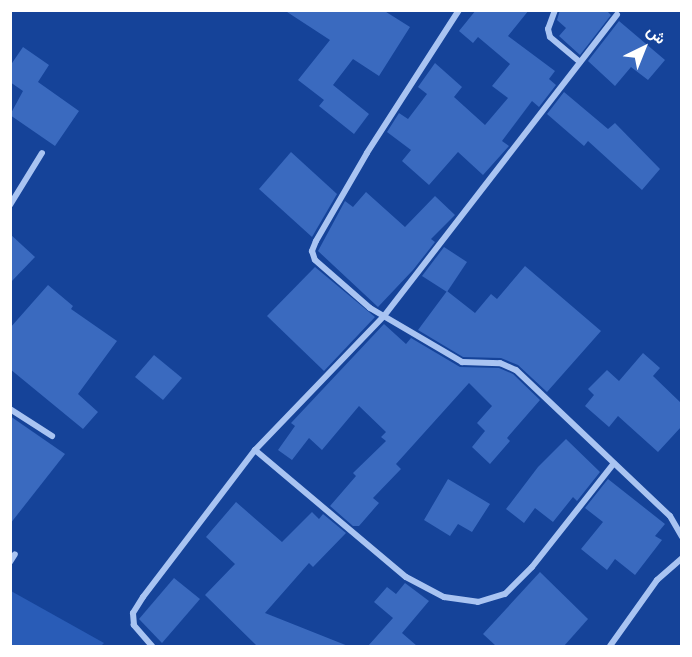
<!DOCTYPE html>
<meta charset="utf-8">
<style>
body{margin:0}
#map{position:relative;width:692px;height:657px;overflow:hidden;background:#154399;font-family:Poppins,Vazirmatn,sans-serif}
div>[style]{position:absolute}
.green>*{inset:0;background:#295cb7}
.building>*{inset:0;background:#3a6abf}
.minor>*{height:6px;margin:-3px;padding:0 3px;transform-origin:3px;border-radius:3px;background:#a9c4f2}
span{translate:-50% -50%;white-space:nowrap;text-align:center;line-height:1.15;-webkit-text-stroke:4.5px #154399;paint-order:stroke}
.frame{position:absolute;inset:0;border:12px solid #fff;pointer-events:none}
.north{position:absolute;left:614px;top:18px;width:60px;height:60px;-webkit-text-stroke:4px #154399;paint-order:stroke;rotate:43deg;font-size:16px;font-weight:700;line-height:24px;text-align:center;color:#fff}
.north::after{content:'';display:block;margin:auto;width:21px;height:27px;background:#fff;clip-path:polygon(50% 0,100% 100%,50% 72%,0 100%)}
</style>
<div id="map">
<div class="green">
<i style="clip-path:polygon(11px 591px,104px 643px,101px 646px,11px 646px)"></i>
</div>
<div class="building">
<i style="clip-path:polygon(284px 10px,383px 10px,410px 27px,379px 76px,353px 59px,333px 85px,369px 114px,354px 134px,319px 106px,324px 100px,298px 80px,330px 40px)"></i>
<i style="clip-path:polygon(476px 10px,529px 10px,508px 36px,555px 71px,549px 79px,556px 85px,539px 107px,532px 101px,502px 141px,509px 146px,483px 175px,458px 152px,429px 185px,402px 161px,411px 150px,387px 132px,399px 113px,408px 119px,427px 94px,418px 87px,435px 63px,462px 87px,454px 97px,485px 125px,508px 98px,492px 86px,510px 64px,478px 37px,473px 43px,459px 31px)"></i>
<i style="clip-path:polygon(560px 10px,606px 10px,611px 15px,580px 55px,559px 36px,566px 28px,557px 20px)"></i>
<i style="clip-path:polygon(619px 21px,665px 60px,648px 80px,631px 67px,615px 86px,588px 61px)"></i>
<i style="clip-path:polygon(23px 47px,49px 65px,38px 82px,79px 111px,55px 146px,10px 115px,23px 91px,10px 82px,10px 66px)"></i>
<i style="clip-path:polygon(564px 92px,608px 129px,615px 123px,660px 169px,642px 190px,588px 141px,584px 146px,547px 114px)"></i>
<i style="clip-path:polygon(291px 152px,337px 194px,312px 237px,259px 189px)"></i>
<i style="clip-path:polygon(366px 192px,405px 227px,435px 196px,455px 215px,431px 239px,435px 242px,413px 270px,378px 307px,318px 251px,345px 201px,353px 207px)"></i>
<i style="clip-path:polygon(10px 234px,35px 257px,10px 283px)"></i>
<i style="clip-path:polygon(444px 247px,467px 262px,447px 292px,422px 276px)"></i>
<i style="clip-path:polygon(525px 266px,601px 331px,547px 392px,518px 365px,501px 358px,463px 357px,418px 330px,447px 291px,475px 313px,491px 294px,497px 299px)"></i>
<i style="clip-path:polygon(315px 267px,375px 317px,324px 371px,267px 316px)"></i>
<i style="clip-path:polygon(48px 285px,73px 306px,71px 309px,117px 341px,78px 394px,98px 412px,83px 429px,10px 369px,10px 328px)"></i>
<i style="clip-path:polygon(384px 324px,406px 344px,411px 338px,460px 367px,499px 368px,513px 374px,540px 400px,507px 438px,510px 441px,490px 464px,472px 447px,485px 431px,477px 423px,492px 406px,469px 383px,396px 464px,401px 469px,373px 498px,379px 503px,359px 526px,353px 526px,330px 506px,356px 476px,353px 473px,386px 441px,381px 437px,386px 432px,359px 406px,322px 450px,309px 438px,292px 460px,278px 450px,295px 426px,291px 423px)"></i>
<i style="clip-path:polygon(643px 353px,660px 368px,653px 376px,681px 403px,681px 427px,658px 452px,618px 416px,609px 427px,585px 406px,594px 395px,588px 389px,607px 370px,619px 381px)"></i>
<i style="clip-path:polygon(154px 355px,182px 378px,163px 400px,135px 377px)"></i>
<i style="clip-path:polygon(10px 416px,65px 454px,10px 524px)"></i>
<i style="clip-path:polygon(566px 439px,600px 472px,577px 501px,573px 497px,553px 522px,535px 508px,524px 523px,506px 509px,538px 467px)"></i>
<i style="clip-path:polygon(448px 479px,490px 504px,472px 532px,458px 524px,450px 536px,424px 520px)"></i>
<i style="clip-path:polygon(608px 479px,665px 524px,655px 536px,662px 540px,635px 575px,615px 559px,607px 570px,581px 549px,603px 522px,585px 508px)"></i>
<i style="clip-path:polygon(236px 502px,282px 542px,312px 512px,319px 519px,323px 514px,346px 533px,313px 567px,309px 563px,265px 613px,348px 646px,257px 646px,205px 595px,235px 564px,206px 537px)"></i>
<i style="clip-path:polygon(540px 572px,588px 619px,564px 646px,496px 646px,483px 634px)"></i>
<i style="clip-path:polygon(174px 578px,200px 599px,162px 643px,139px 619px)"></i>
<i style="clip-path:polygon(405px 583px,429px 601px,402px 633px,417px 646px,368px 646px,393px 618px,374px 602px,387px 587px,396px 594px)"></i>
</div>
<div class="minor">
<i style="left:459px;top:10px;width:170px;rotate:122.8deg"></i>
<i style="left:367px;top:153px;width:102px;rotate:120.1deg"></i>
<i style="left:316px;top:241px;width:11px;rotate:112deg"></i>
<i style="left:312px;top:251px;width:9px;rotate:72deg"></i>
<i style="left:315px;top:260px;width:73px;rotate:41.1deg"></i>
<i style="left:370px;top:308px;width:107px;rotate:30.4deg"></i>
<i style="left:462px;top:362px;width:38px;rotate:2deg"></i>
<i style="left:500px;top:363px;width:17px;rotate:24deg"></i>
<i style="left:516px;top:370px;width:212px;rotate:43.5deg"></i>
<i style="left:670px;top:516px;width:24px;rotate:60deg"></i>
<i style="left:555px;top:10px;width:20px;rotate:110deg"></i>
<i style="left:548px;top:29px;width:8px;rotate:76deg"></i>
<i style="left:550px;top:37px;width:39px;rotate:40deg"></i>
<i style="left:10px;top:205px;width:61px;rotate:-58.4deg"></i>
<i style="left:10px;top:409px;width:50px;rotate:32.7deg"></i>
<i style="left:255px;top:450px;width:197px;rotate:40.1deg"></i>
<i style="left:406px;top:577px;width:43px;rotate:27.8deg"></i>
<i style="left:444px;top:597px;width:34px;rotate:8deg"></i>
<i style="left:478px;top:602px;width:28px;rotate:-17deg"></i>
<i style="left:505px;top:594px;width:38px;rotate:-45deg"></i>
<i style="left:532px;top:567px;width:132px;rotate:-51.7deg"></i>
<i style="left:10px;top:562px;width:9px;rotate:-58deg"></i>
<i style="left:152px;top:646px;width:28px;rotate:-131deg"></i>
<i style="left:134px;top:625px;width:12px;rotate:-95deg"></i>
<i style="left:133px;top:613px;width:19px;rotate:-58deg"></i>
<i style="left:143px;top:597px;width:185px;rotate:-52.7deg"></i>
<i style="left:255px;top:450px;width:186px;rotate:-46.1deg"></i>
<i style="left:384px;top:316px;width:381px;rotate:-52.3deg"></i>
<i style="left:610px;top:646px;width:81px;rotate:-54.5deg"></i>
<i style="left:657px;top:580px;width:33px;rotate:-41deg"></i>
</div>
<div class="frame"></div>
<div class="north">ش</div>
</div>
